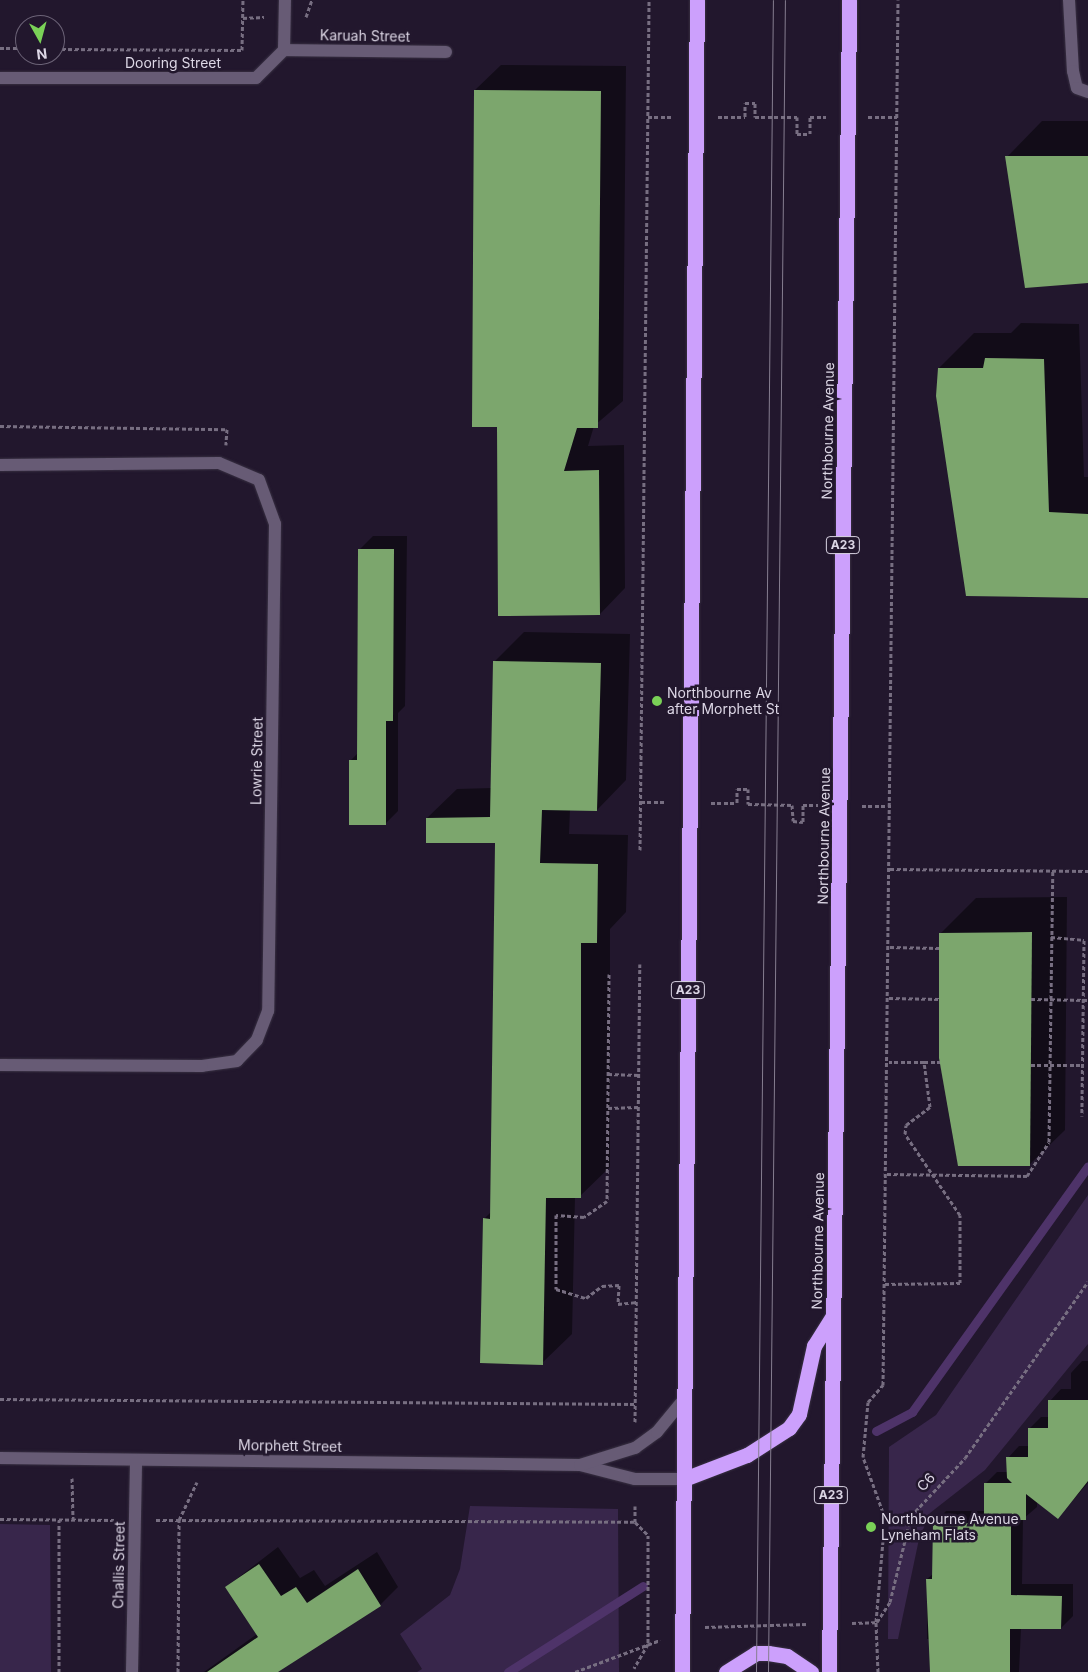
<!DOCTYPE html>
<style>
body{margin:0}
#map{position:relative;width:1088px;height:1672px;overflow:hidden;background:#22172d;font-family:Inter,sans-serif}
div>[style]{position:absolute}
.green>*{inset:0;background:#38264b}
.shadow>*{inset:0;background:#0007}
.stream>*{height:9px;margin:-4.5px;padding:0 4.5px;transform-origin:4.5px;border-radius:4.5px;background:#4e3369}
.building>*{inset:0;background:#7ca66d}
.path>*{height:3px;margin-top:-1.5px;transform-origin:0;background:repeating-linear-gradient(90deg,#776e81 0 4px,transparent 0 6.5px)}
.roads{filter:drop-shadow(0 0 1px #393143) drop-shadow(0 0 1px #393143)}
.street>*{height:12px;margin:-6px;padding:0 6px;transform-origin:6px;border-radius:6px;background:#675b75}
.highway>*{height:15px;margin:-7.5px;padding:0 7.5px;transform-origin:7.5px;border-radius:7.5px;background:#cca0fc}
.tram>*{height:1px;margin:-0.5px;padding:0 0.5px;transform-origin:0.5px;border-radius:0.5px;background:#867e90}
.dots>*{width:14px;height:14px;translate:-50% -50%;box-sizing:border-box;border:2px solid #22172d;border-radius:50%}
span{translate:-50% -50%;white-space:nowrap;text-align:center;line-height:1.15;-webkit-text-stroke:5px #22172d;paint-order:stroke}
.shield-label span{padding:1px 4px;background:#22172d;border:1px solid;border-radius:4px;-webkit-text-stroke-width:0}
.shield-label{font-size:12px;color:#dcd6e5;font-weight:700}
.street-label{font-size:14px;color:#dcd6e5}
.poi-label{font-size:14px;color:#dcd6e5}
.left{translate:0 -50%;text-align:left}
.north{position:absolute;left:15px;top:15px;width:50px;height:50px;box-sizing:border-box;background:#22172d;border:1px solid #6c6377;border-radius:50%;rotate:173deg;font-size:14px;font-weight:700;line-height:20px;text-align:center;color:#dcd6e5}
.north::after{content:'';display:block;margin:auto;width:18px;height:22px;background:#7ad157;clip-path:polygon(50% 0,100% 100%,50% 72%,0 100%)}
</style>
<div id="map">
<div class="green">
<i style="clip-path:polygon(1088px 1195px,1088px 1344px,985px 1470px,930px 1513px,919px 1539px,898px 1639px,888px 1639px,889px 1447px,936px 1415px)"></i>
<i style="clip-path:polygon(470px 1506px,618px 1509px,619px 1672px,417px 1672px,422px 1669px,400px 1634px,450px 1595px,460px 1569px)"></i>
<i style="clip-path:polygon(0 1524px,50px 1525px,51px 1672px,0 1672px)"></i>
</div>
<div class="shadow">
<i style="clip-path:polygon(501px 65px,626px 66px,623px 401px,594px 426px,588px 446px,624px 445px,625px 588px,600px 614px,498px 426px,475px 90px)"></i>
<i style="clip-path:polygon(1042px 121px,1088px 121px,1088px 282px,1007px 157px)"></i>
<i style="clip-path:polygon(1021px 323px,1079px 324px,1084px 477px,1088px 477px,1088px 597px,939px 368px,974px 333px,1011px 333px)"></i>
<i style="clip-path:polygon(373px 536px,407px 536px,405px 706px,398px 713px,398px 811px,385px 824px,350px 761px,358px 753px,360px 549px)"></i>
<i style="clip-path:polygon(524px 632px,630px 634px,626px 780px,597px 810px,570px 809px,569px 834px,628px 835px,626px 912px,610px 929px,610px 1167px,580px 1196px,575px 1196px,572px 1334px,542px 1363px,484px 1219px,492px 1211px,496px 842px,427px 818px,457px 789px,492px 788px,495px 661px)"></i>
<i style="clip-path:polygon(1067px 897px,1065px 1130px,1029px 1165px,941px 933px,976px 898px)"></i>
<i style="clip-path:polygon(1082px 1361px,1088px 1361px,1088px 1483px,1058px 1517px,1037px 1501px,1037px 1507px,1023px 1519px,1022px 1584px,1073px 1584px,1073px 1616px,1061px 1628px,1021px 1628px,1019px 1672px,933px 1672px,932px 1639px,927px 1639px,927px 1579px,934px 1573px,935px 1523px,946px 1511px,985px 1511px,985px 1484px,997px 1472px,1008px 1472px,1008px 1458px,1019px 1446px,1029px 1446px,1029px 1429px,1041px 1417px,1050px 1417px,1050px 1401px,1061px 1389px,1071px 1389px,1071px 1373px)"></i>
<i style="clip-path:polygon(278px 1547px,300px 1578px,314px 1570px,325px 1586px,377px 1552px,398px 1587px,380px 1605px,276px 1672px,204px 1672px,257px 1634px,226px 1587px)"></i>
</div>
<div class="stream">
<i style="left:876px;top:1431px;width:41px;rotate:-27.8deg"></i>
<i style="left:912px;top:1412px;width:302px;rotate:-54.4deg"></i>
<i style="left:508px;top:1672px;width:160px;rotate:-32.5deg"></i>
</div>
<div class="building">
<i style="clip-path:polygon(474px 90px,601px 91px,598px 428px,577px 428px,564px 471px,599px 470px,600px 615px,498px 616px,497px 427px,472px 427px)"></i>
<i style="clip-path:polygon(1005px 156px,1088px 156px,1088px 283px,1025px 288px)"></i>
<i style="clip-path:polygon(985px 358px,1044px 359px,1049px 512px,1088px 514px,1088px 598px,966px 596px,936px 396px,938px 368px,983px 368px)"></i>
<i style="clip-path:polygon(358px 549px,394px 549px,393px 721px,386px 721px,386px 825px,349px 825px,349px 760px,357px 760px)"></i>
<i style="clip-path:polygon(493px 661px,601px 663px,597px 811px,542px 810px,540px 863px,598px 864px,597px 943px,581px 943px,581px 1198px,546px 1198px,543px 1365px,480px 1363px,483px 1218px,490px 1219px,495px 843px,426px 843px,426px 818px,490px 817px)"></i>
<i style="clip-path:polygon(1032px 932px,1030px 1166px,958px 1166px,939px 1058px,939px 933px)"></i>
<i style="clip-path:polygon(1048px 1400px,1088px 1400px,1088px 1481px,1058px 1519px,1026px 1494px,1026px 1520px,1011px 1520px,1011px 1595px,1062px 1596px,1061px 1629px,1010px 1629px,1010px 1672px,930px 1672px,926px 1579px,932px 1579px,933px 1523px,984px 1523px,984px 1483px,1012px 1483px,1007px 1478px,1006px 1457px,1028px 1457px,1028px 1428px,1048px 1428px)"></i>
<i style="clip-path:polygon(259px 1564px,281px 1596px,296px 1587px,307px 1603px,358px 1569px,381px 1606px,278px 1672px,207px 1672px,258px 1637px,225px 1587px)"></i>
</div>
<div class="path">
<i style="left:306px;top:17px;width:18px;rotate:-71deg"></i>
<i style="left:243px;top:18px;width:21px;rotate:-3deg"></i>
<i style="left:0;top:48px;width:25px"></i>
<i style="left:55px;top:49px;width:187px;rotate:0.3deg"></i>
<i style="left:242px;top:50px;width:50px;rotate:-88.9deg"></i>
<i style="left:648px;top:117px;width:26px"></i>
<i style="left:718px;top:117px;width:27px"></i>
<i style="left:745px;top:117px;width:14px;rotate:-90deg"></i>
<i style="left:745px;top:103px;width:10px"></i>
<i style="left:755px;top:103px;width:14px;rotate:90deg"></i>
<i style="left:755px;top:117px;width:42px"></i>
<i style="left:797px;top:117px;width:17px;rotate:90deg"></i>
<i style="left:797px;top:134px;width:13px"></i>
<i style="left:810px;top:134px;width:17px;rotate:-90deg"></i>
<i style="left:810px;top:117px;width:16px"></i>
<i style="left:868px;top:117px;width:29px"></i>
<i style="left:0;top:426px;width:227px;rotate:0.8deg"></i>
<i style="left:227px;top:429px;width:16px;rotate:94deg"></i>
<i style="left:641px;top:802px;width:26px"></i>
<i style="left:711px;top:803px;width:26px"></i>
<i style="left:737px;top:803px;width:14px;rotate:-90deg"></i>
<i style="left:737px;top:789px;width:11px"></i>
<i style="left:748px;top:789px;width:15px;rotate:90deg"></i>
<i style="left:748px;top:804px;width:44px;rotate:1.3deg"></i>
<i style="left:792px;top:805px;width:16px;rotate:86deg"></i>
<i style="left:793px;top:821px;width:10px;rotate:6deg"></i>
<i style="left:803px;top:822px;width:17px;rotate:-90deg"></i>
<i style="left:803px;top:805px;width:15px"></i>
<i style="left:862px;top:806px;width:29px"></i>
<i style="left:640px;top:850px;width:850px;rotate:-89.39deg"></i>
<i style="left:890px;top:869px;width:198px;rotate:0.6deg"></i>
<i style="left:1051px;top:937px;width:33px;rotate:5deg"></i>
<i style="left:1084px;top:940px;width:176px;rotate:90.7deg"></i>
<i style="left:890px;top:947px;width:49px;rotate:1.2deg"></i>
<i style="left:609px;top:974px;width:227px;rotate:90.5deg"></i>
<i style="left:607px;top:1201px;width:28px;rotate:145deg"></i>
<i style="left:584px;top:1217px;width:28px;rotate:-176deg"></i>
<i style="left:556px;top:1215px;width:74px;rotate:90deg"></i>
<i style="left:556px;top:1289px;width:31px;rotate:17deg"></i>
<i style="left:586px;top:1298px;width:20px;rotate:-37deg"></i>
<i style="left:602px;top:1286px;width:17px;rotate:-3deg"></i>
<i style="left:619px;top:1285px;width:19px;rotate:93deg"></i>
<i style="left:618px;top:1304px;width:18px;rotate:-6deg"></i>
<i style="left:889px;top:998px;width:50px;rotate:1.1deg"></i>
<i style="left:1031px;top:999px;width:57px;rotate:1deg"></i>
<i style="left:924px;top:1062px;width:16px"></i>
<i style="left:1031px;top:1065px;width:52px"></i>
<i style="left:608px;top:1074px;width:31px;rotate:2deg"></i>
<i style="left:608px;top:1108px;width:30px;rotate:-2deg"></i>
<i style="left:887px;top:1174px;width:140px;rotate:0.8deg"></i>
<i style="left:1027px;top:1176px;width:40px;rotate:-57.1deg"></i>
<i style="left:1049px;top:1142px;width:271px;rotate:-89.2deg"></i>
<i style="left:885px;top:1284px;width:75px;rotate:-0.8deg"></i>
<i style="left:960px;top:1283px;width:68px;rotate:-90deg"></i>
<i style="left:960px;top:1215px;width:98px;rotate:-124.2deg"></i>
<i style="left:905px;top:1134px;width:9px;rotate:-84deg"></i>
<i style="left:906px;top:1125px;width:30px;rotate:-37deg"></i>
<i style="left:930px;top:1107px;width:45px;rotate:-97.6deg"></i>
<i style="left:924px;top:1062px;width:35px;rotate:180deg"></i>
<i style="left:0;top:1399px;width:635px;rotate:0.45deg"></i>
<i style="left:635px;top:1422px;width:458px;rotate:-89.4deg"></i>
<i style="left:72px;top:1478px;width:42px;rotate:88.6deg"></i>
<i style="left:0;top:1519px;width:114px;rotate:0.5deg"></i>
<i style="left:156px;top:1520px;width:479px;rotate:0.2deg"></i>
<i style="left:635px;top:1522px;width:18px;rotate:45deg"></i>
<i style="left:648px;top:1535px;width:109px;rotate:90deg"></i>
<i style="left:648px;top:1644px;width:28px;rotate:120deg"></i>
<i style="left:635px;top:1522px;width:16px;rotate:-90deg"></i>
<i style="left:877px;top:1622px;width:24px;rotate:-57deg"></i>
<i style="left:890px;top:1602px;width:89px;rotate:-76.3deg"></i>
<i style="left:911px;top:1516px;width:79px;rotate:-47deg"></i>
<i style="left:965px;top:1458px;width:215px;rotate:-55.1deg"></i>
<i style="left:852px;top:1623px;width:24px;rotate:-2deg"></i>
<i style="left:705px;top:1627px;width:103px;rotate:-1.7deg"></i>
<i style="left:59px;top:1672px;width:152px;rotate:-90deg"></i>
<i style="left:178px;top:1672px;width:152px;rotate:-89.6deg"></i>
<i style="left:179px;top:1520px;width:42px;rotate:-64.7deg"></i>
<i style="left:575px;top:1672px;width:91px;rotate:-20.6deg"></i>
<i style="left:878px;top:1672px;width:50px;rotate:-92.3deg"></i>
<i style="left:876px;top:1622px;width:104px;rotate:-85.1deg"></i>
<i style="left:885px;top:1518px;width:65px;rotate:-109.8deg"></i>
<i style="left:863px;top:1457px;width:55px;rotate:-84.8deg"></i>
<i style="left:868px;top:1402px;width:23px;rotate:-49deg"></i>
<i style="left:883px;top:1385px;width:1385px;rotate:-89.38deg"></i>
</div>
<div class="roads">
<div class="street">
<i style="left:1069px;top:0;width:71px;rotate:86.8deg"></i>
<i style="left:1073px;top:71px;width:17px;rotate:77deg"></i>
<i style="left:1077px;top:88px;width:12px;rotate:20deg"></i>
<i style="left:284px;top:50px;width:162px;rotate:0.7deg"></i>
<i style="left:0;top:78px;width:256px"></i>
<i style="left:256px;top:78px;width:40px;rotate:-45deg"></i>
<i style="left:284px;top:50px;width:50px;rotate:-88.9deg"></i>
<i style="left:0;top:465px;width:219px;rotate:-0.5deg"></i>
<i style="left:219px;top:463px;width:43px;rotate:23deg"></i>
<i style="left:259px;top:480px;width:47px;rotate:70deg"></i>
<i style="left:275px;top:524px;width:487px;rotate:90.8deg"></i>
<i style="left:268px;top:1011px;width:31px;rotate:111deg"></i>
<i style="left:257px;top:1040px;width:29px;rotate:134deg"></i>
<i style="left:237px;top:1061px;width:35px;rotate:172deg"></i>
<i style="left:202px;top:1066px;width:202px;rotate:-179.7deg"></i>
<i style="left:0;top:1458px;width:580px;rotate:0.69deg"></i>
<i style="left:580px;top:1465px;width:57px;rotate:14.3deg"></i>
<i style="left:635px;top:1479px;width:49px"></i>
<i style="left:580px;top:1465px;width:58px;rotate:-17.2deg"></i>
<i style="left:635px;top:1448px;width:27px;rotate:-36deg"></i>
<i style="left:657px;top:1432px;width:44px;rotate:-50.5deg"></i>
<i style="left:132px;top:1672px;width:212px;rotate:-88.9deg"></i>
</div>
<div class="highway">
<i style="left:684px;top:1479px;width:67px;rotate:-20.9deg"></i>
<i style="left:747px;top:1455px;width:50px;rotate:-32.7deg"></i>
<i style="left:789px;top:1428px;width:17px;rotate:-54deg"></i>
<i style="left:799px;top:1414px;width:70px;rotate:-77.6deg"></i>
<i style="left:814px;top:1346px;width:34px;rotate:-58deg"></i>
<i style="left:682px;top:1672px;width:1672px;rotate:-89.49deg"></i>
<i style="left:726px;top:1672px;width:36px;rotate:-32deg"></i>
<i style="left:756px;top:1653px;width:12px"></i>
<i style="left:768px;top:1653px;width:19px;rotate:9deg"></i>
<i style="left:787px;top:1656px;width:29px;rotate:34deg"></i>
<i style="left:829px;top:1672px;width:1672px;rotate:-89.31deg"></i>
</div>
</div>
<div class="tram">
<i style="left:756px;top:1672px;width:1672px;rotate:-89.42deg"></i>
<i style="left:768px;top:1672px;width:1672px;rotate:-89.42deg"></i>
</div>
<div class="dots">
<i style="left:657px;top:701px;background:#7ad157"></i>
<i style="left:871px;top:1527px;background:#7ad157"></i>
</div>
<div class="shield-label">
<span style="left:843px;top:545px">A23</span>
<span style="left:688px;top:990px">A23</span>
<span style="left:831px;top:1495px">A23</span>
</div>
<div class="street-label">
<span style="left:365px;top:36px;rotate:1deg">Karuah Street</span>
<span style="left:173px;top:63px">Dooring Street</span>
<span style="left:828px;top:431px;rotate:-89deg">Northbourne Avenue</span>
<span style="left:257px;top:761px;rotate:-89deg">Lowrie Street</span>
<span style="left:824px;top:836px;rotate:-89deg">Northbourne Avenue</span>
<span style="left:818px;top:1241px;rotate:-89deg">Northbourne Avenue</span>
<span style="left:290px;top:1446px;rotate:1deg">Morphett Street</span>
<span style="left:926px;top:1482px;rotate:-48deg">C6</span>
<span style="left:119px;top:1565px;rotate:-89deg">Challis Street</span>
</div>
<div class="poi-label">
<span class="left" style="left:667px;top:701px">Northbourne Av<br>after Morphett St</span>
<span class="left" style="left:881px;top:1527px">Northbourne Avenue<br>Lyneham Flats</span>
</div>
<div class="north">N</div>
</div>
